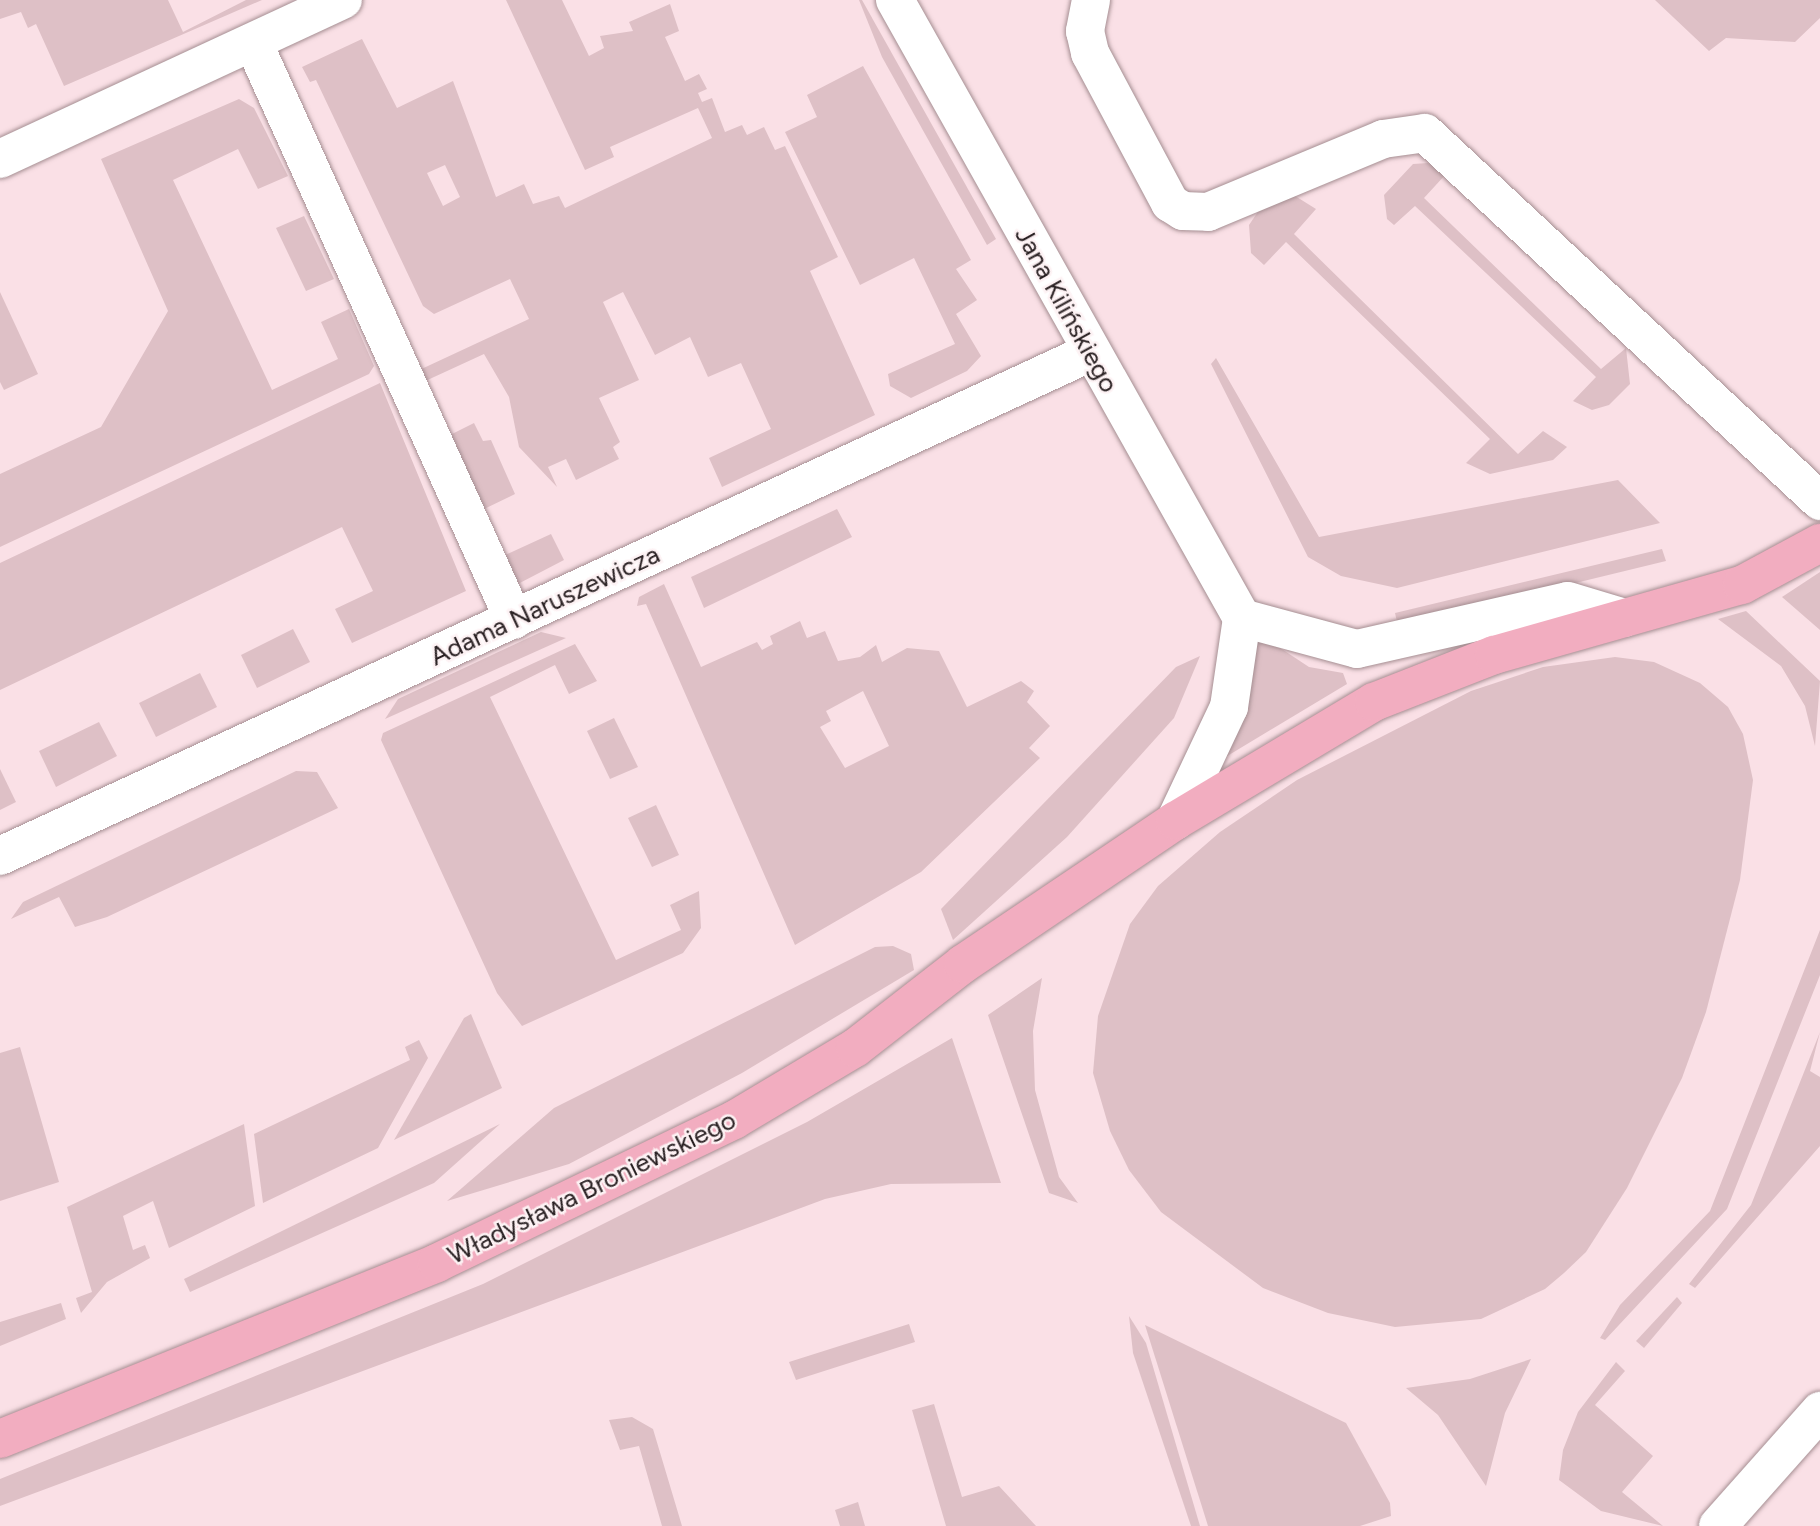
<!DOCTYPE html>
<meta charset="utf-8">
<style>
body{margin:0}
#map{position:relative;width:1820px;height:1526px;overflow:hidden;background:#fae0e6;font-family:Figtree,sans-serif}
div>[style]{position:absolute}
.green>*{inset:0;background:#dec0c6}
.roads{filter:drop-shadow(0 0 2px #a58e92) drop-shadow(0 0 2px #a58e92)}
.minor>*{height:38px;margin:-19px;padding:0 19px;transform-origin:19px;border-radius:19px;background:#fff}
.major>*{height:38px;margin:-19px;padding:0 19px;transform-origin:19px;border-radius:19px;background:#f2adc0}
span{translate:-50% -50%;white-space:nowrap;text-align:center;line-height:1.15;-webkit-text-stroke:5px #fdf2f4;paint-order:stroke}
.street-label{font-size:26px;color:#292022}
</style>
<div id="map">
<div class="green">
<i style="clip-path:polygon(0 0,168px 0,183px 32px,246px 0,262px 0,64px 86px,36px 24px,28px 28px,21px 12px,0 19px)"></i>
<i style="clip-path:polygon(evenodd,506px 0,562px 0,589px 56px,604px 48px,600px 36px,633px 31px,629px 22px,670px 4px,679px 31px,665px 37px,685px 81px,699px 74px,707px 89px,698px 93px,702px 102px,712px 98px,725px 132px,742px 125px,747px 135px,764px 127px,775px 150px,785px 146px,838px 257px,810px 271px,875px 415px,722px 487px,709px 458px,771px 429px,741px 363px,708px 377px,690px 337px,655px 355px,623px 292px,603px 302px,639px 380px,599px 398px,620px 442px,613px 447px,619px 459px,576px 480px,566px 459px,548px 467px,557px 487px,519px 447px,509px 397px,484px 354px,421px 383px,415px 372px,529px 319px,510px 279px,434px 314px,423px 306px,316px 80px,310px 82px,302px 67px,362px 39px,397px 108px,453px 81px,496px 197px,524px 184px,533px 204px,559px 196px,565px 208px,712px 138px,698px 108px,610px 147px,614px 157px,585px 170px,506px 0,445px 165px,460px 197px,443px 206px,427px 173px,445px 165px)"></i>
<i style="clip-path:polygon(859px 0,862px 0,996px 239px,987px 245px,882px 57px)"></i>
<i style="clip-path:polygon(1655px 0,1820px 0,1820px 18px,1795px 42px,1726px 38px,1709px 51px)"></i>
<i style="clip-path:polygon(863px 66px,971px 260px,956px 269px,977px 300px,956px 314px,981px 356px,967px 371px,911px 398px,890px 386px,888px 374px,955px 344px,914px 258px,860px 285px,785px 132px,817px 117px,807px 95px)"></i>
<i style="clip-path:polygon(239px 99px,254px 108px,288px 176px,258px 189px,238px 149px,173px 180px,272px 390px,338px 359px,321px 322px,349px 309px,374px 366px,369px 374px,0 547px,0 474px,101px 427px,168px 311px,101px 159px)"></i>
<i style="clip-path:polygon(1428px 163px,1446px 174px,1424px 198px,1601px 369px,1626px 348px,1630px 384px,1609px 405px,1592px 410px,1573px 401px,1596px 377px,1415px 206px,1394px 225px,1387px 219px,1384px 195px,1413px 164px)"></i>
<i style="clip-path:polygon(1292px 194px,1316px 209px,1294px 234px,1518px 454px,1543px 431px,1567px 447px,1553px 460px,1490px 474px,1466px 463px,1490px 439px,1286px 242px,1264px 265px,1251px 253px,1249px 225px,1266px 200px)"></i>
<i style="clip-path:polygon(304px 216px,334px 279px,306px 291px,276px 228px)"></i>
<i style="clip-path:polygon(0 292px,38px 374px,4px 390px,0 382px)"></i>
<i style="clip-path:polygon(1216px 358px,1319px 537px,1618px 480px,1660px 523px,1397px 588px,1341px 576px,1308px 557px,1211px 364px)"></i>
<i style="clip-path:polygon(380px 383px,466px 591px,352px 643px,335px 609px,373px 591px,342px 527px,0 690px,0 563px)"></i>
<i style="clip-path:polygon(474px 423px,483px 441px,491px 440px,515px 494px,480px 511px,446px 437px)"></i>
<i style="clip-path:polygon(837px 509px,852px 537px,704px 608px,691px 577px)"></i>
<i style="clip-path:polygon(551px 534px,564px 560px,514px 586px,501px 557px)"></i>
<i style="clip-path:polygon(1662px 549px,1666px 561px,1398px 626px,1395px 613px)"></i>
<i style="clip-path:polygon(1820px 572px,1820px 630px,1782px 597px)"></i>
<i style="clip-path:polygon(evenodd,664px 584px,701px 667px,757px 642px,762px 650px,773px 644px,770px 636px,800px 621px,807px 638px,825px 631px,838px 661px,860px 657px,876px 645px,882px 662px,907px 648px,939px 651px,967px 707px,1021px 681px,1034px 691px,1027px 702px,1050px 726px,1029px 748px,1040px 758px,921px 872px,795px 945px,646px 604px,637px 606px,639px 597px,664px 584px,863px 691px,889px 746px,845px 768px,820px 727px,831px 721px,826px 711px,863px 691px)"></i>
<i style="clip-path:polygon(1746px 611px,1820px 681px,1815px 746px,1805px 706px,1781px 666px,1718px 619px)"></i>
<i style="clip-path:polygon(293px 629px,310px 662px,257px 688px,241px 655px)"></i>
<i style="clip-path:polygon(541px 632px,566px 638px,385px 719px,398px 699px)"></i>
<i style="clip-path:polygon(1259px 634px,1309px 667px,1343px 673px,1347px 684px,1214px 764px)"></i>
<i style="clip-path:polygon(575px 644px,597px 681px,569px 694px,555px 665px,490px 697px,616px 960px,681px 930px,670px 905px,699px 891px,701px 928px,683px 953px,522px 1026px,497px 993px,381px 740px,383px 733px)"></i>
<i style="clip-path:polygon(1200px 656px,1174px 718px,1067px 837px,953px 940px,941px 909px,1176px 667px)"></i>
<i style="clip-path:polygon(1615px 657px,1654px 662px,1700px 683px,1728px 707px,1743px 734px,1753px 780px,1740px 880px,1706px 1012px,1682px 1078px,1627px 1188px,1586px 1252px,1564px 1273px,1545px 1289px,1481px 1319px,1395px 1327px,1328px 1313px,1263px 1288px,1161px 1212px,1129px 1170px,1110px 1131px,1093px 1073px,1098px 1016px,1130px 924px,1158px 886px,1220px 832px,1297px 780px,1471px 691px,1543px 667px)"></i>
<i style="clip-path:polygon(200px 673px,217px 707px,156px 737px,139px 703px)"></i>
<i style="clip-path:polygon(614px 718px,638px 767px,610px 779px,587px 731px)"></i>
<i style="clip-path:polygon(99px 722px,117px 756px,56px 787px,39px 751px)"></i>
<i style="clip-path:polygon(0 769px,16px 802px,0 810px)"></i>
<i style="clip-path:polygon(296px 771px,317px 772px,338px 808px,107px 917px,75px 927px,59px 897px,11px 919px,23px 902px)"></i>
<i style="clip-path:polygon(656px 805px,679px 855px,652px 867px,628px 818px)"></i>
<i style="clip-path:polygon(1820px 930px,1820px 975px,1727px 1209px,1605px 1340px,1600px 1338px,1620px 1305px,1710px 1211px)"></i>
<i style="clip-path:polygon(893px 946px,911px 954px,914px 970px,742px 1073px,569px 1164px,447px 1201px,554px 1108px,875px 947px)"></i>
<i style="clip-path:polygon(1042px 978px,1033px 1031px,1035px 1090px,1059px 1177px,1078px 1203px,1049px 1193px,988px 1015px)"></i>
<i style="clip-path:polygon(471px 1014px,502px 1088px,394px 1140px,464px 1018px)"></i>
<i style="clip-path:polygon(1820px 1032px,1810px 1071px,1820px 1077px,1820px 1146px,1695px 1288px,1689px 1284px,1751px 1205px)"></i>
<i style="clip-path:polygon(952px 1038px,1001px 1183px,891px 1184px,825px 1199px,0 1506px,0 1479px,483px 1284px,807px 1122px)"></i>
<i style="clip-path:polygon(419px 1040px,428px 1058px,378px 1148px,263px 1203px,254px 1134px,410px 1060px,405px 1047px)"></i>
<i style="clip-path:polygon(20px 1047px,59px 1182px,0 1201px,0 1053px)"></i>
<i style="clip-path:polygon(244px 1124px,255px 1206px,169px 1248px,153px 1201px,123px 1216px,133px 1250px,145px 1245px,150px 1258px,107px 1282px,81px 1313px,76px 1298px,92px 1292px,67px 1207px)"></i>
<i style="clip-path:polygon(500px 1124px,434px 1183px,190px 1292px,184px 1279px)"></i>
<i style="clip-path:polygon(1677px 1297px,1682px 1303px,1644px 1348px,1636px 1341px)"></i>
<i style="clip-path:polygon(61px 1303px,66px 1319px,0 1346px,0 1322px)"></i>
<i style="clip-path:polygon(1129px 1316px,1146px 1343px,1200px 1526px,1191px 1526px,1133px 1353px)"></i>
<i style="clip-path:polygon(909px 1324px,915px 1342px,796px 1380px,789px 1362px)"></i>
<i style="clip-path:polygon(1145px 1325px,1346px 1423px,1390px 1503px,1391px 1516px,1360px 1526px,1208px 1526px)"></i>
<i style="clip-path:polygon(1531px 1359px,1505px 1413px,1486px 1486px,1438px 1415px,1406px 1388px,1470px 1379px)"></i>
<i style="clip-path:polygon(1616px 1362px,1625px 1371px,1595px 1405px,1653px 1456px,1622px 1492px,1663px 1526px,1601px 1511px,1559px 1480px,1563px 1450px,1578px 1412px)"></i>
<i style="clip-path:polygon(934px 1404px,962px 1497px,999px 1486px,1036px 1526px,946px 1526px,912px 1410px)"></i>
<i style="clip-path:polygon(632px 1417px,653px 1429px,682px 1526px,662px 1526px,639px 1446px,620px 1450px,609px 1420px)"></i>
<i style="clip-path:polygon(858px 1502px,865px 1526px,840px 1526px,835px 1510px)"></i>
</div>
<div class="roads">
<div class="minor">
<i style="left:895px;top:0;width:709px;rotate:60.69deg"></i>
<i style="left:1242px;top:618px;width:90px;rotate:98.3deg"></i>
<i style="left:1229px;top:707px;width:126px;rotate:115.3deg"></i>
<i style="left:1091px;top:0;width:32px;rotate:101deg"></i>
<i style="left:1085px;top:31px;width:23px;rotate:77deg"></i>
<i style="left:1090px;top:53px;width:170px;rotate:61.9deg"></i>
<i style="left:1170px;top:203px;width:15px;rotate:32deg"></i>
<i style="left:1183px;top:211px;width:25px;rotate:2deg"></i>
<i style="left:1208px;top:212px;width:190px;rotate:-22.6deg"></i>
<i style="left:1383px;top:139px;width:42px;rotate:-8.1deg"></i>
<i style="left:1425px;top:133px;width:540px;rotate:42.97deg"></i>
<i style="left:253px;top:42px;width:634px;rotate:65.7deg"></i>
<i style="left:0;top:159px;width:378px;rotate:-24.9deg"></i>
<i style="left:1242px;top:618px;width:119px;rotate:15.1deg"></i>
<i style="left:1357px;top:649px;width:216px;rotate:-12.8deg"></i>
<i style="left:1568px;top:601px;width:59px;rotate:16.6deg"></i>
<i style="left:0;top:856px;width:1200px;rotate:-24.79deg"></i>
<i style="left:1718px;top:1526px;width:154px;rotate:-48.4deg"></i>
</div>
<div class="major">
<i style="left:0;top:1439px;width:471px;rotate:-21.9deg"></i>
<i style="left:437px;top:1263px;width:330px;rotate:-25.7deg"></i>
<i style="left:734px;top:1120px;width:141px;rotate:-30.8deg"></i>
<i style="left:855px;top:1048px;width:137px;rotate:-37.9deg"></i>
<i style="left:963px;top:964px;width:256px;rotate:-34deg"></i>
<i style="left:1175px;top:821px;width:232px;rotate:-30.9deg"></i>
<i style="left:1374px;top:702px;width:129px;rotate:-21.4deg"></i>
<i style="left:1494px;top:655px;width:258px;rotate:-15.8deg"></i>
<i style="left:1742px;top:585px;width:89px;rotate:-28.3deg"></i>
</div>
</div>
<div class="street-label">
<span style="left:1066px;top:310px;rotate:61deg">Jana Kilińskiego</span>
<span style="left:545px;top:606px;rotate:-25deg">Adama Naruszewicza</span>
<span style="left:592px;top:1188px;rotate:-26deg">Władysława Broniewskiego</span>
</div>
</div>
